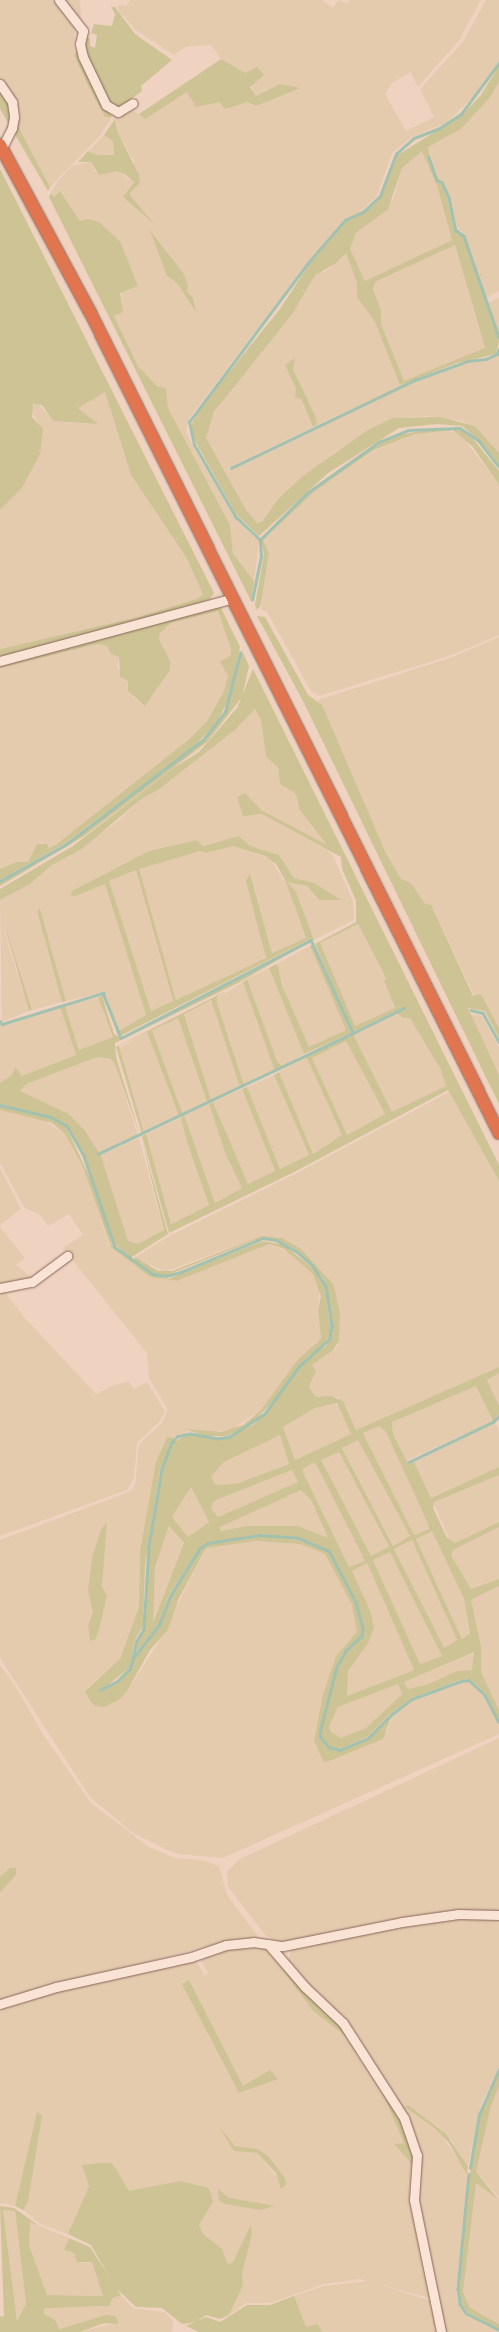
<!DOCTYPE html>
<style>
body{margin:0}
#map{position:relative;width:499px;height:2332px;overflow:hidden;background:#efd3c0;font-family:Georgia,serif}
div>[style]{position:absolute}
.farmland>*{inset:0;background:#e4cbae}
.green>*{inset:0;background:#cdc394}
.stream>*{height:2.5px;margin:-1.25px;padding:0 1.25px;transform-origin:1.25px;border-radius:1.25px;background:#a3c1af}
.roads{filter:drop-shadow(0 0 1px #886358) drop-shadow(0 0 1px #886358)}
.minor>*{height:9px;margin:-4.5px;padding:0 4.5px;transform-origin:4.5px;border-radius:4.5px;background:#f9e3d4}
.highway>*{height:12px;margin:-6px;padding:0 6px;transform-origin:6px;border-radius:6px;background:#e0754f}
span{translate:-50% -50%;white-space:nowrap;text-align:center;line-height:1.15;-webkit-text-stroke:4.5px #f6e0d0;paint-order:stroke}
</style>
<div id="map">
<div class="farmland">
<i style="clip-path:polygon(0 0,55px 0,75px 26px,74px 55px,89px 87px,105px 117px,112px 117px,98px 138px,50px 187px,20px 130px,0 80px)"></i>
<i style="clip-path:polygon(61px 0,80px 0,81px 19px,74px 19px)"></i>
<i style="clip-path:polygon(evenodd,130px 0,322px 0,333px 8px,338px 0,348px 3px,349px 0,481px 0,459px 40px,418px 87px,411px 72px,392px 83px,385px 94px,406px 131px,434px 117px,420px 89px,463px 42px,486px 0,499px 0,499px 61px,477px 94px,446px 123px,412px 137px,392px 153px,377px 196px,360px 212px,343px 221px,306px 264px,188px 420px,186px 431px,195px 450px,235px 519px,259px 541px,254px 581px,233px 552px,230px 525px,168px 408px,166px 388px,157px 386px,138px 366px,114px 316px,122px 312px,120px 241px,99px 222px,88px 219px,80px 221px,61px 192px,54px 197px,51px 193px,56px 183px,73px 165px,92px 162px,95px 172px,117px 171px,134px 182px,123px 197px,151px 221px,129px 194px,140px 183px,132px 165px,134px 162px,117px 131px,115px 119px,119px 114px,130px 108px,145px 118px,187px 92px,219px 102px,225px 109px,248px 102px,280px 84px,256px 96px,245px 73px,237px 70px,221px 59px,211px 45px,186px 47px,174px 55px,136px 30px,119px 11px,118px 5px,126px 6px,130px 0,152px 232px,184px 274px,187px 292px,196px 312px,177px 283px,167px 276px,152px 232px)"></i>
<i style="clip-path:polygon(499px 82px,499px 291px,486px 298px,465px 235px,457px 227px,449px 197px,443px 181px,438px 179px,428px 146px,461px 129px)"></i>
<i style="clip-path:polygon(104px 135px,113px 141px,114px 155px,97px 155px,89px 151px)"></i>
<i style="clip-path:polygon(422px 150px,437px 186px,452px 240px,365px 281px,350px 249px,356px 233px,393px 200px,402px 168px)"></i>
<i style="clip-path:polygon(455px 245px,485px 349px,404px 381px,381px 324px,381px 311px,373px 289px,375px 282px)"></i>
<i style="clip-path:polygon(346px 252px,357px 283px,357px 297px,375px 322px,402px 386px,317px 425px,293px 369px,295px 359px,285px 365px,313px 427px,228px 468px,231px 470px,415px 381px,466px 364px,487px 360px,499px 353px,499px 453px,475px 426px,462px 421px,427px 416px,400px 418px,366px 431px,333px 454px,273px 506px,262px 522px,257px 523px,246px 510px,206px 441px,210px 420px,233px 385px,293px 313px,315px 275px,322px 268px,323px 273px,335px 264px)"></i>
<i style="clip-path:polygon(499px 298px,499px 334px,488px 303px)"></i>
<i style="clip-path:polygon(105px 392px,131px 475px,186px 557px,203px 594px,199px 598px,138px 617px,0 649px,0 510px,22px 488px,40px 454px,38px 423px,30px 409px,37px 402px,53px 421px,91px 424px,78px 408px)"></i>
<i style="clip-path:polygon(438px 430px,460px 433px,499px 485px,499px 635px,452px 655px,319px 696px,311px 691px,267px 612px,261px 609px,269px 553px,263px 540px,315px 491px,374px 451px,415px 434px)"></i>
<i style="clip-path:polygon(219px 611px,230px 641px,231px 655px,220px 662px,228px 676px,224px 692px,207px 721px,160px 766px,65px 839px,48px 848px,42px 842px,37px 844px,28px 862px,17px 862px,0 869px,0 668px,97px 644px,107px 646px,119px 657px,117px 667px,128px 681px,133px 697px,145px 706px,170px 670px,170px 661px,159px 639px,160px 633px,171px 623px)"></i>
<i style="clip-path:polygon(499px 637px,499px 1028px,481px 994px,474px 996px,431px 905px,425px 905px,411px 883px,401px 879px,385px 851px,318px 700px,453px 657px)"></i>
<i style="clip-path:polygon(255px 709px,261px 720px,266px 757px,278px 767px,280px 784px,296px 794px,298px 807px,328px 846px,297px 832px,253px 805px,244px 815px,262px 814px,326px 849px,333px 856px,353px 901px,354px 920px,314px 940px,296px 892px,287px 883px,306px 938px,272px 953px,251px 874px,266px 958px,176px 1000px,143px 888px,139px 869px,144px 865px,200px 851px,206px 853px,233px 846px,271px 859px,283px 880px,307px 886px,316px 898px,339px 900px,314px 883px,294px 878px,278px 855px,250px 846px,239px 836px,202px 846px,197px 840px,146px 854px,108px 872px,77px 896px,105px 884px,146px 1015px,117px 1032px,103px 992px,66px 1001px,40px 910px,37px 911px,62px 1002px,32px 1010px,2px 924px,29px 1011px,2px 1022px,0 900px,30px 884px,52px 865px,74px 853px,119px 820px,140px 800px,158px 790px,236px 729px)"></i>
<i style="clip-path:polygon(136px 870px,173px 1002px,151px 1011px,108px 881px)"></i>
<i style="clip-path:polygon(358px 924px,386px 978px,384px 981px,395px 1009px,354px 1026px,320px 943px)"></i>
<i style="clip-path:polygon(310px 946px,346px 1030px,309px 1047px,288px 1001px,276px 964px)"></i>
<i style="clip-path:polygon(269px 968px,304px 1054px,283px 1067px,277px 1061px,247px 979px)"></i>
<i style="clip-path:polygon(243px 982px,275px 1069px,244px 1085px,217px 1003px,217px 998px)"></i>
<i style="clip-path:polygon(98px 997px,113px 1037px,79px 1050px,65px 1006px)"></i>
<i style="clip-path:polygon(211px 1000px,240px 1087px,211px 1100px,184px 1013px)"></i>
<i style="clip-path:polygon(60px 1007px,76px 1055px,22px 1076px,15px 1068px,12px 1075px,0 1083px,0 1026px)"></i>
<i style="clip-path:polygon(396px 1012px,403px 1018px,410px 1018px,441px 1070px,447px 1086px,392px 1112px,353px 1034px)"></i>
<i style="clip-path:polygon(470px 1014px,482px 1016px,499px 1047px,499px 1075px)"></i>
<i style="clip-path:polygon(178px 1018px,207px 1102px,183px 1115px,152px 1029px)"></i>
<i style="clip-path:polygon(147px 1032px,179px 1116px,144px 1133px,118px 1049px)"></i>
<i style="clip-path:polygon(346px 1041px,385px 1114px,347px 1135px,311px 1058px)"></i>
<i style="clip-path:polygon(306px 1056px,342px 1135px,313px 1154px,279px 1072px)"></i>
<i style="clip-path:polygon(98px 1057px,114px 1061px,138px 1136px,97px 1154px,85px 1131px,69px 1114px,20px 1091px,26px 1084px)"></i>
<i style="clip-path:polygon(274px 1075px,309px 1155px,280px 1169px,247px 1087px)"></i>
<i style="clip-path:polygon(242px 1089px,275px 1171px,248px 1184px,213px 1102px)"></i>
<i style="clip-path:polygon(449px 1092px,499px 1181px,499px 1367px,356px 1430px,346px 1407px,338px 1397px,316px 1397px,309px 1387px,313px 1379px,312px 1365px,338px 1346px,340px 1313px,334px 1285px,301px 1249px,282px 1238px,262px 1236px,164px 1272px,136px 1257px,169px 1236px,297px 1173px)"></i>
<i style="clip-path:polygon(209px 1104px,225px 1153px,242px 1188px,214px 1203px,184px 1115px)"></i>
<i style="clip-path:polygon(evenodd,0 1110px,45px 1121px,65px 1134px,82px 1165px,109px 1245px,150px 1277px,177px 1281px,269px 1244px,290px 1253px,313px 1274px,320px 1290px,318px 1310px,321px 1338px,261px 1410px,232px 1429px,210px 1433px,185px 1429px,188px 1432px,165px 1440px,157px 1463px,140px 1551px,139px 1607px,120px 1659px,85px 1690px,90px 1701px,120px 1699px,127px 1691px,158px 1643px,206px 1548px,256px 1541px,275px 1542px,300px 1544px,325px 1554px,352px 1605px,356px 1621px,357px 1633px,336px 1656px,323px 1694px,314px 1741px,324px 1763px,387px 1732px,392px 1714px,413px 1700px,461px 1682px,469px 1681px,485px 1695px,499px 1725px,499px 1734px,223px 1858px,178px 1854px,165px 1849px,133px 1833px,90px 1797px,0 1658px,0 1540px,129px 1492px,135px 1485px,139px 1444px,162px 1423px,168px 1410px,149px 1378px,147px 1353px,63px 1248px,83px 1235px,69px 1214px,48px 1226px,40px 1215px,24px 1207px,0 1163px,0 1110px,107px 1522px,102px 1587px,107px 1595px,99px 1630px,95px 1640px,90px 1641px,88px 1625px,93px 1612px,89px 1584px,92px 1558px,101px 1529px,107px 1522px)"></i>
<i style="clip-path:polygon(181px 1118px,209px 1205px,171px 1224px,146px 1134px)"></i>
<i style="clip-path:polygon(139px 1138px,164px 1231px,138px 1244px,128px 1242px,100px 1155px)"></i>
<i style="clip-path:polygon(0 1168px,21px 1209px,0 1225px)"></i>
<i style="clip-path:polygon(0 1227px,25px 1258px,16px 1265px,33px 1279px,0 1286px)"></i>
<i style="clip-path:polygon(0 1292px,5px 1292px,23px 1316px,96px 1394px,117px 1384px,129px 1382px,134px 1389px,147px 1382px,165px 1411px,160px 1421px,137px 1443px,134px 1478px,127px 1490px,0 1536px)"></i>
<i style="clip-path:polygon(499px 1373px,499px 1406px,486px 1380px)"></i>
<i style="clip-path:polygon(476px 1386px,493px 1421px,408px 1460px,405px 1458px,393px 1434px,392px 1421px)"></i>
<i style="clip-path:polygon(332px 1402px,340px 1406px,351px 1434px,295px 1460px,283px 1427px,315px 1408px)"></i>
<i style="clip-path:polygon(495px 1423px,499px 1431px,499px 1467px,431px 1498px,414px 1462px)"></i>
<i style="clip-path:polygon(379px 1426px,386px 1432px,428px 1524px,430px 1528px,414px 1535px,363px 1433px)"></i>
<i style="clip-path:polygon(280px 1435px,289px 1464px,236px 1484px,216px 1485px,211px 1477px,224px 1462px)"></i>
<i style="clip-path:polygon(358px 1439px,410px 1536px,393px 1546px,342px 1447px)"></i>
<i style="clip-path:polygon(339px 1452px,389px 1548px,371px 1556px,320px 1460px)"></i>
<i style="clip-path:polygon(312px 1463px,316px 1464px,365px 1561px,349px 1567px,302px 1470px)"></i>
<i style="clip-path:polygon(292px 1470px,298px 1482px,218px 1517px,211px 1507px,214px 1501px)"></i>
<i style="clip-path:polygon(499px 1475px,499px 1522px,455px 1543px,450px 1541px,433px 1502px)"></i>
<i style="clip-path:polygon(191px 1487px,209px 1522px,188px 1537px,172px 1517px)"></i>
<i style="clip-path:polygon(301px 1490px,311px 1500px,328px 1539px,297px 1526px,247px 1526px,220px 1531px,219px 1527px)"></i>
<i style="clip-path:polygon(169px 1526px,184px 1543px,152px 1623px,155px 1567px)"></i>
<i style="clip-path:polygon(499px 1527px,499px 1579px,471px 1589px,451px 1555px,453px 1550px)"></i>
<i style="clip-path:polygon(432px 1530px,464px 1599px,470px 1635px,462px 1639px,416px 1539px)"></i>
<i style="clip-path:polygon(412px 1540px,457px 1640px,443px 1648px,394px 1549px)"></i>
<i style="clip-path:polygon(390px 1552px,415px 1603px,442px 1656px,420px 1664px,373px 1560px)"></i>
<i style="clip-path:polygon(367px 1563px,414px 1670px,347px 1696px,348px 1671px,360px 1652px,371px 1613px,351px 1571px)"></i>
<i style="clip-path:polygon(499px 1586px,499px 1710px,481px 1672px,471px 1600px)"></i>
<i style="clip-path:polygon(475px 1652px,473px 1670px,457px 1671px,426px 1685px,408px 1690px,404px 1682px)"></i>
<i style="clip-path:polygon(0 1665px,18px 1690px,42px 1733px,91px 1803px,149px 1847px,175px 1858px,201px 1860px,219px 1866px,227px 1895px,259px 1938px,230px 1940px,0 2001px,0 1893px,16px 1875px,16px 1868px,10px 1868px,0 1876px)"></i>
<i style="clip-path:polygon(398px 1684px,402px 1694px,366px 1728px,341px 1738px,331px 1732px,329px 1727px,338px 1707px)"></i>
<i style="clip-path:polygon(499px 1738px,499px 1912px,281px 1943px,266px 1936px,228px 1887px,227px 1872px,240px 1859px)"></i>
<i style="clip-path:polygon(458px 1916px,499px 1916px,499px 2067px,481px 2105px,468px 2166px,453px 2142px,439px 2128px,408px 2106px,440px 2134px,464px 2166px,467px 2175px,466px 2201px,456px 2289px,458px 2304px,465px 2314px,499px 2332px,443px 2332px,417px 2212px,419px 2155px,400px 2106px,288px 1961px,291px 1951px,299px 1946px,402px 1923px)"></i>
<i style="clip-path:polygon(evenodd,252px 1945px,266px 1947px,313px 2011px,349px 2039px,374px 2074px,404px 2143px,395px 2144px,413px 2165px,432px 2299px,360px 2279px,324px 2284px,270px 2303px,246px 2303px,229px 2315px,243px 2285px,242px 2274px,252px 2234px,251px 2224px,233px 2262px,228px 2264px,222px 2249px,203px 2234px,199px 2225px,210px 2199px,208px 2188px,180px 2181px,129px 2192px,115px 2167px,111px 2163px,99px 2163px,82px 2165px,89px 2186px,68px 2234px,40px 2224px,23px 2210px,28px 2202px,42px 2116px,37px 2113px,15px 2206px,0 2203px,0 2006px,66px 1987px,110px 1981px,195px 1958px,204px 1975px,208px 1973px,199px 1956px,222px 1949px,252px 1945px,189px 1981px,243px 2087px,239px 2093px,183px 1984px,189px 1981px,252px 1945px,218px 2126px,235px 2146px,258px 2149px,269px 2157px,285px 2178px,281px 2182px,257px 2153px,234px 2151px,218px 2126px)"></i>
<i style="clip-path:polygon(499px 2087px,499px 2197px,476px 2172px,491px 2106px)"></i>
<i style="clip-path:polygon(476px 2182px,499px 2200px,499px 2324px,470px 2308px,463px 2292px)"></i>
<i style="clip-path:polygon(3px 2209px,15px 2211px,26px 2304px,17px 2321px)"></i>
<i style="clip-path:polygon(29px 2222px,69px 2238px,66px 2244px,77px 2258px,83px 2263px,92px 2262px,103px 2296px,47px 2295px,29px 2245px)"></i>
<i style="clip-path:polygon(368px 2281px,432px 2301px,439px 2332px,322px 2332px,318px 2324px,306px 2328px,294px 2296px,324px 2286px)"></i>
<i style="clip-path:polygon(121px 2295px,133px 2308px,164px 2312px,173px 2320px,172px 2332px,80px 2332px,119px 2322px,60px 2329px,57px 2323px,44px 2314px,44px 2309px,49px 2308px,109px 2306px,113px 2298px)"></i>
</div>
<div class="green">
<i style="clip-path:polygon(111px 7px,115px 7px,135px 34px,172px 60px,141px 86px,142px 91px,118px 108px,109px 103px,98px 83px,85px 50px,86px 37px,90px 38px,90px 46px,95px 48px,97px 35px,91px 33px,94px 24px,112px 26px,115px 14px)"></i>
<i style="clip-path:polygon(76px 51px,79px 59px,112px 117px,105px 117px,89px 87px,74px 55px)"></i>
<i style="clip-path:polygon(221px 59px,245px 73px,257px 67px,264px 75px,250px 87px,256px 96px,280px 84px,300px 88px,256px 106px,248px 102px,225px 109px,219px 102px,196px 107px,187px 92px,145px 119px,139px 114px)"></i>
<i style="clip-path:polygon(evenodd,499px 66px,499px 82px,490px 97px,461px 129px,428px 147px,436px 181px,441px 183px,447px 198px,455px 230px,463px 236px,499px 341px,496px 354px,457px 363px,400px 385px,375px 322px,357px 297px,357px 283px,346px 253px,335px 264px,315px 275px,293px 313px,214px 412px,206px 438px,246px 510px,257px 523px,262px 522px,278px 499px,303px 476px,366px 431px,393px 418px,440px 417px,475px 426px,499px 453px,499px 464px,479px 440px,462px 426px,437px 424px,399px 428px,328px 473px,259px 536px,236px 514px,195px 441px,191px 427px,193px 421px,204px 403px,280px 309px,308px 266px,346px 221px,361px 215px,378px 200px,396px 156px,462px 115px,481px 95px,499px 66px,422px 151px,437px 186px,452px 240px,365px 281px,350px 249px,356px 233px,388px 209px,402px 168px,422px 151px,499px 66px,455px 245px,485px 348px,404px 381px,381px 324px,381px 311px,373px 289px,375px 282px,455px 245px)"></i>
<i style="clip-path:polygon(0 87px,11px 105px,9px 124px,0 109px)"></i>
<i style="clip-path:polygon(17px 115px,20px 130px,50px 187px,48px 191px,13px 131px)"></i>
<i style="clip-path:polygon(115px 119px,117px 131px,139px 175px,140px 183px,129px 194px,154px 224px,123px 197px,134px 182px,126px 175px,117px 171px,99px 175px,91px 162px,78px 162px,88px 151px,97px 155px,114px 155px,113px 141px,104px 135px)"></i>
<i style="clip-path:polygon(0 169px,214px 593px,209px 600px,0 658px,0 649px,138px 617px,199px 598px,203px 594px,186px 557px,131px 475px,105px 392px,78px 408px,98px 424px,53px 421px,42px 405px,33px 404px,32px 417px,43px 429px,40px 454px,22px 488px,0 510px)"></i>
<i style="clip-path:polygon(60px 191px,80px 221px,88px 219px,99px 222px,120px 241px,138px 286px,120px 293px,123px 312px,114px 316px,138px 366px,157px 386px,166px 388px,168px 408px,230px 525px,233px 553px,254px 581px,251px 601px,49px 197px,51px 193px,54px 197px)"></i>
<i style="clip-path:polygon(150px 230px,184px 274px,188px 286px,187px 292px,193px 298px,196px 312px,177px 283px,167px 276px)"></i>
<i style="clip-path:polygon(295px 358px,293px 369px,315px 416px,317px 425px,313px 427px,301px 399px,295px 397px,296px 389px,285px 365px)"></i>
<i style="clip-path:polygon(435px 428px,461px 430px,469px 434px,499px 471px,499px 485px,473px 447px,453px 430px,415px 434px,374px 450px,315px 491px,263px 540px,269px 553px,261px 605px,257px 610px,255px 605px,264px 554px,261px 540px,309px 493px,360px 455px,394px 436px)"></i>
<i style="clip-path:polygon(217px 607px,221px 608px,240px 647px,229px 698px,217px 723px,192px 748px,64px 844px,0 880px,0 869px,17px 862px,28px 862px,37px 844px,47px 844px,49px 848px,57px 844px,187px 741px,207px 721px,224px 691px,228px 676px,220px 662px,231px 655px,231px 649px,218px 611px,171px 623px,160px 633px,159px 639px,170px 661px,170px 670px,145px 706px,128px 691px,128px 681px,120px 677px,119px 657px,111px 654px,107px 646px,97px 644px,0 668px,0 663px)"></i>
<i style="clip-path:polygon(257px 616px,265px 617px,308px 695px,322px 705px,385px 851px,401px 879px,411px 883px,425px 904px,431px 905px,473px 996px,481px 994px,499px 1028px,499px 1038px,485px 1011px,468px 1008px,499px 1075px,499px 1104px,303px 701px)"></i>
<i style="clip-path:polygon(242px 651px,249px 666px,242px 697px,207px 742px,84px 836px,0 886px,0 882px,65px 846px,204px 741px,226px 712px)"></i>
<i style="clip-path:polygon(evenodd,253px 669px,499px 1165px,499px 1181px,448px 1090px,296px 1171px,169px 1233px,142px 1136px,146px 1134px,171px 1224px,209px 1205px,187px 1142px,181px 1118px,184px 1115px,215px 1203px,242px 1188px,225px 1153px,209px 1104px,213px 1102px,248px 1184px,275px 1171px,242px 1089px,247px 1087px,280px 1169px,309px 1155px,274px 1075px,279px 1072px,313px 1154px,342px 1135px,306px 1056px,338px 1039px,353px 1034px,392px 1112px,446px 1086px,441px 1070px,410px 1018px,403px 1018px,396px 1012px,404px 1007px,353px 1032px,315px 944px,356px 922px,356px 901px,342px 869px,341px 857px,262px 814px,243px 816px,237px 797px,245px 793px,261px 810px,327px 845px,299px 809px,296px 794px,280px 784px,278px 767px,266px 757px,261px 720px,255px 709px,236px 729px,158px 790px,140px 800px,82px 849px,52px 865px,30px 884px,0 900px,0 889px,73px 846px,172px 769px,199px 752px,237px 708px,253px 669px,358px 924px,386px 978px,384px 981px,395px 1008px,355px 1026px,320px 943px,358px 924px,253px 669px,346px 1041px,385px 1114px,347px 1135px,312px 1058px,346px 1041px)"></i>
<i style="clip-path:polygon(evenodd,239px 836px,250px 846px,279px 855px,294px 878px,314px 883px,341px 900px,319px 900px,307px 886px,287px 882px,296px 892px,314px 940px,312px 938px,122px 1035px,117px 1032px,146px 1015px,105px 884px,76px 896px,71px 896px,72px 891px,149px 851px,197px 840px,203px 846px,239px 836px,233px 846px,265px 856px,276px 864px,286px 882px,306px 938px,272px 953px,250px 873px,246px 881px,266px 958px,176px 1000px,139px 869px,200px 851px,206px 853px,233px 846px,239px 836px,136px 870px,173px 1001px,151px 1011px,109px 881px,136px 870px)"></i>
<i style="clip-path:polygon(40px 909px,66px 1001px,62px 1002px,37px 911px)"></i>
<i style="clip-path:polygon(4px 923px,32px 1010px,29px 1011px)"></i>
<i style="clip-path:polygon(311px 941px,238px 983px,115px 1043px,116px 1057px,140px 1135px,114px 1062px,110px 1059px,98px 1057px,26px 1084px,20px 1091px,69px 1114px,85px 1131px,101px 1156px,128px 1241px,138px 1244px,164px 1230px,141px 1137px,168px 1234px,130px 1258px,113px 1242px,84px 1155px,68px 1126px,52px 1117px,0 1104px,0 1083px,12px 1075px,15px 1067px,22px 1076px,76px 1055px,60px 1007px,65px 1006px,79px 1050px,113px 1037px,98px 997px,102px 996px,114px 1034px,121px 1038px)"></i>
<i style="clip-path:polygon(313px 945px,351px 1033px,304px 1054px,269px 968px,276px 964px,278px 967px,282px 985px,309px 1047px,346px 1030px,310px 946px)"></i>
<i style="clip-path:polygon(247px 979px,277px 1061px,283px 1067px,275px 1071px,243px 982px)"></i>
<i style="clip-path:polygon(226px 991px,217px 997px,217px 1003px,244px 1085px,240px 1087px,211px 1000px,184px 1014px,211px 1100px,207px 1102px,178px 1018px,152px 1030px,183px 1115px,179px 1116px,147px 1032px,119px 1046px,144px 1133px,142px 1134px,116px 1047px)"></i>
<i style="clip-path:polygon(0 1105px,52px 1118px,66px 1127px,99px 1197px,112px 1245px,152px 1275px,168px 1279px,263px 1241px,284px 1245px,316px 1271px,325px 1286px,331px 1334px,322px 1346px,302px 1362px,271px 1404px,252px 1423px,227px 1436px,205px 1436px,184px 1429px,221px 1432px,243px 1425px,261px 1410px,299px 1358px,318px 1342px,321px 1338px,318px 1310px,321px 1296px,313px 1274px,284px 1249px,269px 1244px,177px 1281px,150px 1277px,111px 1247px,82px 1165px,65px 1134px,52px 1123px,0 1110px)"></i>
<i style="clip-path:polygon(evenodd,262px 1236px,282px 1238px,301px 1249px,334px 1285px,340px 1313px,339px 1341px,332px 1351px,312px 1365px,316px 1371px,309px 1387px,316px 1397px,331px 1396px,343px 1401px,356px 1430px,499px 1367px,499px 1373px,487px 1380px,499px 1406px,499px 1414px,493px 1421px,476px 1386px,392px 1422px,393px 1434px,405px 1458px,410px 1464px,414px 1462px,431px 1498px,499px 1467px,499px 1475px,434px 1502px,433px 1508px,447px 1538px,455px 1543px,499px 1522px,499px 1527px,453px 1550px,451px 1555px,471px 1589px,499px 1579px,499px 1586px,471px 1600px,481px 1647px,481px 1672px,499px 1710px,499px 1720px,486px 1694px,470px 1679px,460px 1680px,412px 1698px,391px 1713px,367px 1737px,340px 1749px,329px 1746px,321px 1736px,321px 1729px,338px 1667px,346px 1652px,363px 1637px,364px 1628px,357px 1602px,330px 1551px,298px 1538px,259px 1534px,208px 1543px,200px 1547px,169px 1595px,159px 1624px,135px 1654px,146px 1618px,147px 1567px,162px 1469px,172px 1443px,189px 1434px,218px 1440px,230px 1438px,254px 1424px,273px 1405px,305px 1361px,326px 1346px,333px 1333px,327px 1286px,323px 1278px,297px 1250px,277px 1240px,255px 1240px,165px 1276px,153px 1274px,133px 1260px,136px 1257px,158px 1271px,172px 1271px,262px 1236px,337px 1403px,351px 1434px,295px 1460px,283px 1427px,315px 1408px,337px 1403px,262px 1236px,379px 1426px,386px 1432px,428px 1524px,429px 1529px,414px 1535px,363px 1433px,379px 1426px,262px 1236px,280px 1435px,289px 1464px,236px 1484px,216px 1485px,211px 1477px,224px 1462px,280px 1435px,262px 1236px,358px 1440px,410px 1536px,393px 1546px,342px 1448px,358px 1440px,262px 1236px,339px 1452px,389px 1547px,371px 1556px,321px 1460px,339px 1452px,262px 1236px,312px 1463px,316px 1464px,365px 1561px,349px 1567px,302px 1470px,312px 1463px,262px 1236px,292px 1470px,298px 1482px,218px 1517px,211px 1508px,214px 1501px,292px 1470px,262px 1236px,191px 1487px,209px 1522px,188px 1537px,172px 1517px,191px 1487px,262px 1236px,301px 1490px,311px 1500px,328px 1538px,298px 1526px,247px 1526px,220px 1531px,220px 1527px,301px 1490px,262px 1236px,169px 1526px,184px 1543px,153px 1622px,155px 1567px,169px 1526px,262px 1236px,432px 1531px,464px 1599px,470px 1634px,462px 1639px,416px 1539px,432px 1531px,262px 1236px,412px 1540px,457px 1640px,444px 1648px,394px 1549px,412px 1540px,262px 1236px,390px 1552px,415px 1603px,442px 1656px,420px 1664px,373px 1560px,390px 1552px,262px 1236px,367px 1563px,414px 1670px,347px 1696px,348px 1671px,368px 1643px,374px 1628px,371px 1613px,352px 1571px,367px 1563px,262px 1236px,474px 1652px,472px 1670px,457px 1671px,426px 1685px,408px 1689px,404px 1682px,474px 1652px,262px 1236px,398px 1684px,402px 1694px,366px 1728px,341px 1738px,331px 1732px,329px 1727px,338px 1707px,398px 1684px)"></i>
<i style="clip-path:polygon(167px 1437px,175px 1438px,160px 1470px,145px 1566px,143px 1626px,135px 1640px,130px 1667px,100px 1692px,118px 1682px,132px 1668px,134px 1659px,160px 1625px,171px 1596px,201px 1549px,208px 1544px,259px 1536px,298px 1540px,328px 1552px,355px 1603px,362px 1628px,361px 1636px,345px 1650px,336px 1667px,319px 1736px,328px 1748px,340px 1751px,368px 1739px,392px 1714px,383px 1739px,324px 1763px,314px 1741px,323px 1694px,336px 1656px,357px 1632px,352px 1605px,325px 1554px,300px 1544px,256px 1541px,206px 1548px,178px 1600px,168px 1630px,150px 1650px,127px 1691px,120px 1699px,104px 1707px,95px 1706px,90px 1701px,85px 1691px,120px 1659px,139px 1607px,140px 1551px,156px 1462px)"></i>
<i style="clip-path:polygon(107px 1522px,102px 1587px,107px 1595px,99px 1630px,95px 1640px,90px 1641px,88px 1625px,93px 1612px,88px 1590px,92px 1558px,101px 1529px)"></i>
<i style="clip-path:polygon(10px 1868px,16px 1868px,16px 1875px,0 1893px,0 1876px)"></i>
<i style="clip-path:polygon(266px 1947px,336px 2021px,349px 2039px,313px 2011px)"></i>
<i style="clip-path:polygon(189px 1980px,243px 2086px,270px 2070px,278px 2079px,239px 2093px,182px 1984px)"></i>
<i style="clip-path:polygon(499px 2073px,499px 2087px,491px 2106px,476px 2172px,499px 2200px,476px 2183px,463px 2292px,470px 2308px,499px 2324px,499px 2329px,467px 2312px,461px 2303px,458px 2289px,473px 2145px,483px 2106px)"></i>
<i style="clip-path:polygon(374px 2074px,394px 2107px,413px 2148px,413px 2165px,394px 2144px,404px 2143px)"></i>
<i style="clip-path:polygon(408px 2105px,446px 2134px,468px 2166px,467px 2175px,449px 2143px,434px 2128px,405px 2107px)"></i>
<i style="clip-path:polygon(37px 2112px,42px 2116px,28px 2202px,23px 2210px,15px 2206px)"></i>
<i style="clip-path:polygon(217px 2124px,235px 2146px,258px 2149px,269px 2157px,285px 2178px,286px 2185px,281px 2189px,276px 2173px,257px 2153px,234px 2151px)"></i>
<i style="clip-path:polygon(99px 2163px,111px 2163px,115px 2167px,129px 2191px,180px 2181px,209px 2188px,213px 2202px,199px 2225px,203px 2234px,222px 2249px,228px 2264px,233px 2262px,251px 2224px,252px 2234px,242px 2274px,243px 2285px,229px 2315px,220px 2319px,206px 2315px,196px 2322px,182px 2324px,162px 2308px,136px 2307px,115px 2287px,91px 2245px,68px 2234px,89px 2186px,82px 2165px)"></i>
<i style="clip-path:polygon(218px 2189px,229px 2198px,275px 2206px,261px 2210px,225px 2204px,219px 2200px)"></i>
<i style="clip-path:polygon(evenodd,0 2206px,14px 2208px,38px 2225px,90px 2247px,121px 2295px,113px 2298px,109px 2306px,49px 2308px,44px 2309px,44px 2314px,55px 2320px,60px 2329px,106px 2315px,115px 2316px,119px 2322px,116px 2324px,104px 2323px,80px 2332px,0 2332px,0 2316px,4px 2317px,0 2206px,3px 2210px,15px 2211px,26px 2304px,17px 2321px,3px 2210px,0 2206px,30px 2222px,69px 2238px,64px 2250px,74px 2253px,77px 2262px,92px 2262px,103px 2296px,47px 2295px,29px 2245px,30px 2222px)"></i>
<i style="clip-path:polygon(294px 2296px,306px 2327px,318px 2324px,322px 2332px,199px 2332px,186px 2326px,206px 2317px,220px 2322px,247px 2305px,270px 2305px)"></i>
</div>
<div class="stream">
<i style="left:429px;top:157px;width:24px;rotate:71deg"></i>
<i style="left:437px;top:180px;width:5px;rotate:22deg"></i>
<i style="left:442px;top:182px;width:17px;rotate:66deg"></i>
<i style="left:449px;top:198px;width:33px;rotate:78deg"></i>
<i style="left:456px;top:230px;width:10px;rotate:37deg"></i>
<i style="left:464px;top:236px;width:107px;rotate:70.9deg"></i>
<i style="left:231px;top:468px;width:204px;rotate:-25.6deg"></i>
<i style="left:415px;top:380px;width:56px;rotate:-19.7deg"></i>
<i style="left:468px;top:361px;width:18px;rotate:-6deg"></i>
<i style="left:486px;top:359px;width:12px;rotate:-24deg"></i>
<i style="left:497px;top:354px;width:5px;rotate:-68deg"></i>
<i style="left:260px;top:540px;width:33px;rotate:-137deg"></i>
<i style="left:236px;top:518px;width:84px;rotate:-119.9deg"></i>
<i style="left:194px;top:445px;width:24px;rotate:-102deg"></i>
<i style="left:189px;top:422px;width:197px;rotate:-53.2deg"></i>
<i style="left:307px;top:264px;width:58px;rotate:-49.2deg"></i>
<i style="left:345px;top:220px;width:20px;rotate:-24deg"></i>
<i style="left:363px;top:212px;width:23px;rotate:-43deg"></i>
<i style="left:380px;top:196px;width:45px;rotate:-69.1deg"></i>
<i style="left:396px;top:154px;width:24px;rotate:-42deg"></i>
<i style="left:414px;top:138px;width:26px;rotate:-21deg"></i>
<i style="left:438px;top:129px;width:27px;rotate:-33deg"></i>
<i style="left:461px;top:114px;width:64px;rotate:-53.3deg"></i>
<i style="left:252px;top:600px;width:45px;rotate:-78.4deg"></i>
<i style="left:261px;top:556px;width:16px;rotate:-94deg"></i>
<i style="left:260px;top:540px;width:66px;rotate:-45deg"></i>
<i style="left:307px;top:493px;width:88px;rotate:-35.3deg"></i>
<i style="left:379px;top:442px;width:31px;rotate:-22deg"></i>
<i style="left:408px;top:430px;width:52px;rotate:-2.2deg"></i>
<i style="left:460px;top:428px;width:23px;rotate:34deg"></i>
<i style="left:479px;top:441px;width:33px;rotate:52deg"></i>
<i style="left:0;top:881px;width:74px;rotate:-29deg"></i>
<i style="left:65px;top:845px;width:173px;rotate:-37.3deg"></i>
<i style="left:203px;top:740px;width:36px;rotate:-52deg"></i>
<i style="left:225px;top:712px;width:61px;rotate:-75.7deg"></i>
<i style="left:471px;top:1010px;width:12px;rotate:14deg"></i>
<i style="left:483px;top:1013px;width:33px;rotate:61deg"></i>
<i style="left:0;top:1021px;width:4px;rotate:56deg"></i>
<i style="left:2px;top:1024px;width:106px;rotate:-17.1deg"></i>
<i style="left:103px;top:993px;width:48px;rotate:68.2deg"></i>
<i style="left:121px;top:1038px;width:214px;rotate:-27.3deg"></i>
<i style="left:311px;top:940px;width:102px;rotate:65.7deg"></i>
<i style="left:353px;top:1033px;width:57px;rotate:-26.1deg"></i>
<i style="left:0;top:1105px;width:52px;rotate:13.2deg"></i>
<i style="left:51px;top:1117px;width:18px;rotate:29deg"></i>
<i style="left:67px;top:1126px;width:34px;rotate:60deg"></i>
<i style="left:84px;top:1156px;width:96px;rotate:71.2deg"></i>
<i style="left:115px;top:1247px;width:47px;rotate:35.4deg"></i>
<i style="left:153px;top:1274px;width:13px;rotate:9deg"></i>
<i style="left:166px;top:1276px;width:16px;rotate:-15deg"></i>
<i style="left:181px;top:1272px;width:89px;rotate:-22.5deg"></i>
<i style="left:263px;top:1238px;width:13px;rotate:9deg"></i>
<i style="left:276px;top:1240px;width:23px;rotate:29deg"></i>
<i style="left:296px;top:1251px;width:23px;rotate:41deg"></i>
<i style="left:313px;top:1266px;width:24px;rotate:57deg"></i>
<i style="left:326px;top:1286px;width:40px;rotate:81.5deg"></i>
<i style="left:332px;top:1326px;width:13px;rotate:99deg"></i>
<i style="left:330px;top:1339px;width:40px;rotate:138deg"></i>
<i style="left:300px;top:1366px;width:59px;rotate:126.1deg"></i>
<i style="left:265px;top:1414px;width:42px;rotate:146.7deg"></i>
<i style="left:230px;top:1437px;width:12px;rotate:171deg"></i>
<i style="left:218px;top:1439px;width:28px;rotate:-170deg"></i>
<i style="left:190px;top:1434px;width:13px;rotate:167deg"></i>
<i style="left:177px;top:1437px;width:8px;rotate:130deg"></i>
<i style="left:172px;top:1443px;width:28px;rotate:111deg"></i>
<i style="left:162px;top:1469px;width:79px;rotate:99.5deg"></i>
<i style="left:149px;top:1547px;width:82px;rotate:93.5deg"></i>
<i style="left:144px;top:1629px;width:14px;rotate:120deg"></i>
<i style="left:137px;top:1641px;width:28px;rotate:103deg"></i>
<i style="left:131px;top:1668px;width:20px;rotate:135deg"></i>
<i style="left:117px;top:1682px;width:18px;rotate:153deg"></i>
<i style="left:98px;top:1154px;width:282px;rotate:-25.4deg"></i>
<i style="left:409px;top:1462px;width:93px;rotate:-25.5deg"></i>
<i style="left:493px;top:1422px;width:8px;rotate:-45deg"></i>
<i style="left:134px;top:1657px;width:41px;rotate:-52deg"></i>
<i style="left:159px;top:1625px;width:31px;rotate:-69deg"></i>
<i style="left:170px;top:1596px;width:57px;rotate:-58deg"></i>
<i style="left:200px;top:1548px;width:9px;rotate:-32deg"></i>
<i style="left:208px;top:1543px;width:52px;rotate:-8.9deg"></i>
<i style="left:259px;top:1535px;width:39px;rotate:4deg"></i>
<i style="left:298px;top:1538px;width:34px;rotate:23deg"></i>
<i style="left:329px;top:1551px;width:58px;rotate:62.1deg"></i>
<i style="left:356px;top:1602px;width:27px;rotate:75deg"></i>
<i style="left:363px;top:1628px;width:8px;rotate:97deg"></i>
<i style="left:362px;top:1636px;width:22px;rotate:137deg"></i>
<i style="left:346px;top:1651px;width:18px;rotate:119deg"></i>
<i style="left:337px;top:1667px;width:64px;rotate:104.5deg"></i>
<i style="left:321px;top:1729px;width:7px;rotate:98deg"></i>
<i style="left:320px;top:1736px;width:14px;rotate:51deg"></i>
<i style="left:329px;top:1747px;width:11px;rotate:15deg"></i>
<i style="left:340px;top:1750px;width:30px;rotate:-23deg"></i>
<i style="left:368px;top:1738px;width:34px;rotate:-45deg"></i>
<i style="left:392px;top:1714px;width:25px;rotate:-37deg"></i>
<i style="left:412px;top:1699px;width:52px;rotate:-20.2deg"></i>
<i style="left:461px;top:1681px;width:8px;rotate:-7deg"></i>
<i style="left:469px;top:1680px;width:22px;rotate:43deg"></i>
<i style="left:485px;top:1695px;width:30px;rotate:63deg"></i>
<i style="left:470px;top:2168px;width:54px;rotate:-80.4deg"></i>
<i style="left:479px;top:2115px;width:50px;rotate:-66.5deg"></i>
<i style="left:469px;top:2174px;width:116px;rotate:95.5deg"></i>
<i style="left:458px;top:2289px;width:15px;rotate:82deg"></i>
<i style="left:460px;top:2304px;width:11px;rotate:56deg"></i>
<i style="left:466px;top:2313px;width:37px;rotate:27deg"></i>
</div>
<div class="roads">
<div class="minor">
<i style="left:59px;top:0;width:39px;rotate:52deg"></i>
<i style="left:83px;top:31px;width:13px;rotate:103deg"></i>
<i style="left:80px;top:44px;width:13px;rotate:77deg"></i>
<i style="left:83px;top:57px;width:53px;rotate:64.4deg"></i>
<i style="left:106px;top:105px;width:14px;rotate:30deg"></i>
<i style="left:118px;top:112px;width:17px;rotate:-31deg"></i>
<i style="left:0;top:84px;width:22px;rotate:56deg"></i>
<i style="left:12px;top:102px;width:15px;rotate:82deg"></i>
<i style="left:14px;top:117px;width:11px;rotate:100deg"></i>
<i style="left:12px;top:128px;width:22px;rotate:117deg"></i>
<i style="left:0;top:661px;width:241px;rotate:-15.1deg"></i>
<i style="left:0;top:1288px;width:33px;rotate:-11deg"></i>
<i style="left:32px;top:1282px;width:44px;rotate:-36.6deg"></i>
<i style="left:268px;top:1944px;width:57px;rotate:49.3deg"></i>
<i style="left:305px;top:1987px;width:52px;rotate:43.5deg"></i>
<i style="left:343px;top:2023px;width:113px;rotate:57.3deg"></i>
<i style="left:404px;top:2118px;width:39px;rotate:71deg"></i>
<i style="left:417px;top:2155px;width:45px;rotate:93.8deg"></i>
<i style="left:414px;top:2200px;width:135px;rotate:78.4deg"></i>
<i style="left:0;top:2004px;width:59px;rotate:-16.9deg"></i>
<i style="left:56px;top:1987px;width:138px;rotate:-12.5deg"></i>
<i style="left:191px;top:1957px;width:37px;rotate:-19deg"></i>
<i style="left:226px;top:1945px;width:27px;rotate:-6deg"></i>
<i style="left:253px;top:1942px;width:30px;rotate:8deg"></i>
<i style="left:283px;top:1946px;width:121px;rotate:-11.4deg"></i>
<i style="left:402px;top:1922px;width:57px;rotate:-8.1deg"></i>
<i style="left:458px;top:1914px;width:41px;rotate:1.4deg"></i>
</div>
<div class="highway">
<i style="left:0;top:145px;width:192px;rotate:61.7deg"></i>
<i style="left:91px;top:314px;width:915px;rotate:63.52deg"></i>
</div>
</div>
</div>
